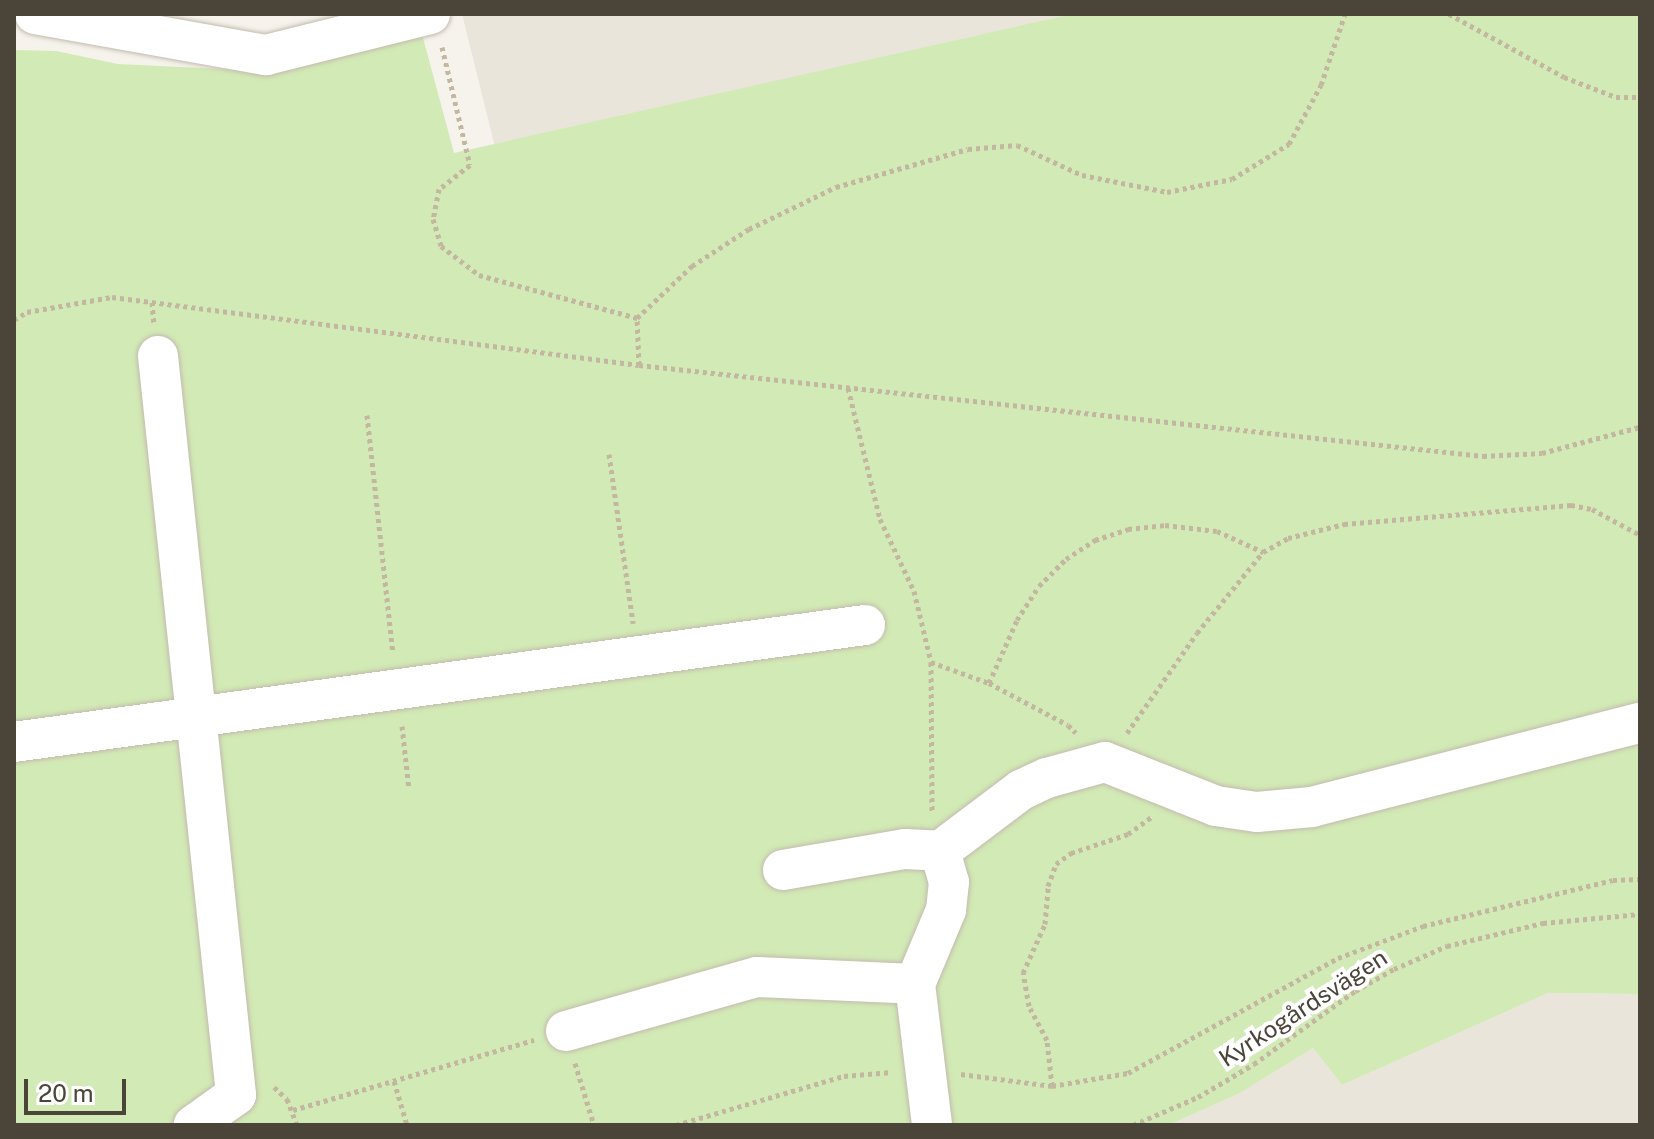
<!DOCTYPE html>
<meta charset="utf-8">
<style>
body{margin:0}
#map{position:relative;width:1654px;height:1139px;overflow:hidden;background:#f6f3ec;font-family:"Public Sans",sans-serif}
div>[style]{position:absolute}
.residential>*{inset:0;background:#eae5da}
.green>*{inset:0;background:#d2eab5}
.path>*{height:5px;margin-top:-2.5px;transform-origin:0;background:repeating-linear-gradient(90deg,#c4b79f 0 4px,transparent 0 8px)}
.roads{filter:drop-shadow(0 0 2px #c2bbae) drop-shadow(0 0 2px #c2bbae)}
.minor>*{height:40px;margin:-20px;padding:0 20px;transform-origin:20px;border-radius:20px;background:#fff}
span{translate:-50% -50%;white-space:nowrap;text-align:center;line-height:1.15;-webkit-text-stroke:8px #fff;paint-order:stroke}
.street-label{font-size:24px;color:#4b4439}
.frame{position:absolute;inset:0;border:16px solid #4b4439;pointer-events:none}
.scale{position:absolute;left:24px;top:1079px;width:102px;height:36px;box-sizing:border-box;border:4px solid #4b4439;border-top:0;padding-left:10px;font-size:24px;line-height:28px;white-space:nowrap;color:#4b4439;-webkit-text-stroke:6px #fff;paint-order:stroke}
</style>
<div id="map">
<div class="residential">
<i style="clip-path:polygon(462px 14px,1072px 14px,495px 147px)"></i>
<i style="clip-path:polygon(1548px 993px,1640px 994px,1640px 1125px,1169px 1125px,1240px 1093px,1313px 1048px,1342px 1085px)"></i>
</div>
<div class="green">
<i style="clip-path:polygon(1072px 14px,1640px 14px,1640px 994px,1548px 993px,1342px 1085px,1313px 1048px,1240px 1093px,1169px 1125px,14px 1125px,14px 50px,56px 51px,118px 64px,268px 71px,422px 34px,454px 153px)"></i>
</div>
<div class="path">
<i style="left:1449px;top:14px;width:131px;rotate:28.7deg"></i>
<i style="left:1564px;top:77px;width:56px;rotate:21deg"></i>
<i style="left:1616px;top:97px;width:24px"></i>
<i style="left:442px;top:47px;width:121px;rotate:76.7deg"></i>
<i style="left:470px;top:165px;width:39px;rotate:142deg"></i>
<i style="left:439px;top:189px;width:31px;rotate:101deg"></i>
<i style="left:433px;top:219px;width:28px;rotate:73deg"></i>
<i style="left:441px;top:246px;width:48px;rotate:37.3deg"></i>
<i style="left:479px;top:275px;width:164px;rotate:15.2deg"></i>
<i style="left:152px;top:302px;width:21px;rotate:85deg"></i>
<i style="left:14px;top:320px;width:15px;rotate:-32deg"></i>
<i style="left:27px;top:312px;width:86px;rotate:-10deg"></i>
<i style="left:112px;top:297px;width:531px;rotate:7.35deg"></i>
<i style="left:639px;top:365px;width:849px;rotate:6.15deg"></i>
<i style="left:1483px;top:456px;width:59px;rotate:-2.9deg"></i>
<i style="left:1542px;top:453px;width:101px;rotate:-14.9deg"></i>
<i style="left:639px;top:365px;width:47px;rotate:-92.4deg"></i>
<i style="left:637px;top:318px;width:76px;rotate:-43.4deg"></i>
<i style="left:692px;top:266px;width:68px;rotate:-33deg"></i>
<i style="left:749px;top:229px;width:97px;rotate:-25.8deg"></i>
<i style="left:836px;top:187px;width:137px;rotate:-16.1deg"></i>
<i style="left:968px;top:149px;width:49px;rotate:-4.7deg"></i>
<i style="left:1017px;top:145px;width:72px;rotate:24.8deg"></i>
<i style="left:1082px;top:175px;width:87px;rotate:11.3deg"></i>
<i style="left:1167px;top:192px;width:66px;rotate:-11.3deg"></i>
<i style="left:1232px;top:179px;width:67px;rotate:-31.6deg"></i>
<i style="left:1289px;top:144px;width:67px;rotate:-61.5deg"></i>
<i style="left:1321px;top:85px;width:75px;rotate:-71.3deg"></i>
<i style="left:848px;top:388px;width:135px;rotate:76.3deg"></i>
<i style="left:880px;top:519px;width:80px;rotate:64.7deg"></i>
<i style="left:914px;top:591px;width:73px;rotate:76.5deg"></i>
<i style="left:931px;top:662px;width:149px;rotate:89.6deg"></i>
<i style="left:367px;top:415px;width:239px;rotate:83.8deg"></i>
<i style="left:609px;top:454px;width:171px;rotate:81.9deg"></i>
<i style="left:931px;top:662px;width:62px;rotate:19.9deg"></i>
<i style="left:989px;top:683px;width:89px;rotate:28deg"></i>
<i style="left:1068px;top:725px;width:11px;rotate:45deg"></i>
<i style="left:989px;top:683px;width:69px;rotate:-66deg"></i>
<i style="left:1017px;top:620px;width:40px;rotate:-57.1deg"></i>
<i style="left:1039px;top:586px;width:38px;rotate:-45deg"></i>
<i style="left:1066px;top:559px;width:35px;rotate:-33deg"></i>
<i style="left:1095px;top:540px;width:35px;rotate:-18deg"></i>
<i style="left:1128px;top:529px;width:37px;rotate:-6deg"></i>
<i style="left:1165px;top:525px;width:52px;rotate:6.6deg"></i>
<i style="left:1217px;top:531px;width:51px;rotate:24.5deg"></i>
<i style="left:402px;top:726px;width:63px;rotate:83.7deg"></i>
<i style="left:1127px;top:733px;width:122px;rotate:-55deg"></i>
<i style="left:1197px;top:633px;width:104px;rotate:-50.8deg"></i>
<i style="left:1263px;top:552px;width:29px;rotate:-29deg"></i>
<i style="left:1288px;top:538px;width:58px;rotate:-14deg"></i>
<i style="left:1344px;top:524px;width:228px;rotate:-4.8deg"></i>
<i style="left:1571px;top:505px;width:21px;rotate:11deg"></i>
<i style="left:1592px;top:509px;width:55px;rotate:28.4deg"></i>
<i style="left:575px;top:1063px;width:65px;rotate:73deg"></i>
<i style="left:961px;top:1074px;width:92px;rotate:7.5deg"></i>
<i style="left:1052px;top:1086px;width:77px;rotate:-9.7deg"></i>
<i style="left:1128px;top:1073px;width:239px;rotate:-28.7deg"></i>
<i style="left:1338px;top:958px;width:91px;rotate:-20.6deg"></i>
<i style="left:1423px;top:926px;width:195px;rotate:-13.6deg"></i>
<i style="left:1613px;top:880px;width:27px;rotate:-2deg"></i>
<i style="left:394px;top:1081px;width:46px;rotate:73.5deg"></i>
<i style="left:1052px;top:1086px;width:46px;rotate:-96.2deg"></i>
<i style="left:1047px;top:1040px;width:38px;rotate:-118deg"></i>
<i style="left:1029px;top:1006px;width:34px;rotate:-100deg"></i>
<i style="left:1023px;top:973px;width:54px;rotate:-65.8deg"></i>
<i style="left:1045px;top:924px;width:38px;rotate:-85deg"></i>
<i style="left:1048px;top:886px;width:23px;rotate:-70deg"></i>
<i style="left:1056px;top:864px;width:19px;rotate:-36deg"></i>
<i style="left:1071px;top:853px;width:60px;rotate:-18.4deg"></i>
<i style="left:1128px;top:834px;width:29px;rotate:-36deg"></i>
<i style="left:274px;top:1087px;width:18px;rotate:43deg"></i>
<i style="left:287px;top:1099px;width:28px;rotate:69deg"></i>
<i style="left:293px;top:1110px;width:251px;rotate:-16.2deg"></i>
<i style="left:676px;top:1125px;width:175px;rotate:-16.3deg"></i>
<i style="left:844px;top:1076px;width:48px;rotate:-4.8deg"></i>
<i style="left:1133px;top:1125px;width:71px;rotate:-23.3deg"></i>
<i style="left:1198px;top:1097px;width:65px;rotate:-30.5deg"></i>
<i style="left:1254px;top:1064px;width:125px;rotate:-35.9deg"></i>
<i style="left:1355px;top:991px;width:45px;rotate:-29.4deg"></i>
<i style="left:1394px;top:969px;width:58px;rotate:-23.5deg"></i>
<i style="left:1447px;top:946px;width:99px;rotate:-13.5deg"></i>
<i style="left:1543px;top:923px;width:97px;rotate:-5.3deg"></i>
</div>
<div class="roads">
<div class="minor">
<i style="left:35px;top:14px;width:235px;rotate:10.1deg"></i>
<i style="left:266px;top:55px;width:169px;rotate:-14deg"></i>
<i style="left:158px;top:356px;width:743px;rotate:83.97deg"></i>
<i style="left:236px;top:1095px;width:52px;rotate:144.5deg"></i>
<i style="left:14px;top:742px;width:859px;rotate:-7.83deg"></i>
<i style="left:940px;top:851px;width:101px;rotate:-37deg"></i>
<i style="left:1021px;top:790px;width:29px;rotate:-25deg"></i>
<i style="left:1047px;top:778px;width:60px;rotate:-15.4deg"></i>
<i style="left:1105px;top:762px;width:119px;rotate:21.6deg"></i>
<i style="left:1216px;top:806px;width:41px;rotate:8.3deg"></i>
<i style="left:1257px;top:812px;width:55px;rotate:-5.2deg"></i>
<i style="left:1312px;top:807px;width:339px;rotate:-14.4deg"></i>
<i style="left:783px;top:870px;width:124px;rotate:-9.8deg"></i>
<i style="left:905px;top:849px;width:35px;rotate:3deg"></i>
<i style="left:940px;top:851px;width:32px;rotate:74deg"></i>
<i style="left:949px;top:882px;width:28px;rotate:96deg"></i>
<i style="left:946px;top:910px;width:80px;rotate:112.7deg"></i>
<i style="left:915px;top:984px;width:142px;rotate:83.1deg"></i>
<i style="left:566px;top:1031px;width:198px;rotate:-15.8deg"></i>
<i style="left:757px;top:977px;width:158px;rotate:2.5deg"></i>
</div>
</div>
<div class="street-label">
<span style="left:1303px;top:1008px;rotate:-33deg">Kyrkogårdsvägen</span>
</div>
<div class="frame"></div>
<div class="scale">20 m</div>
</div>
